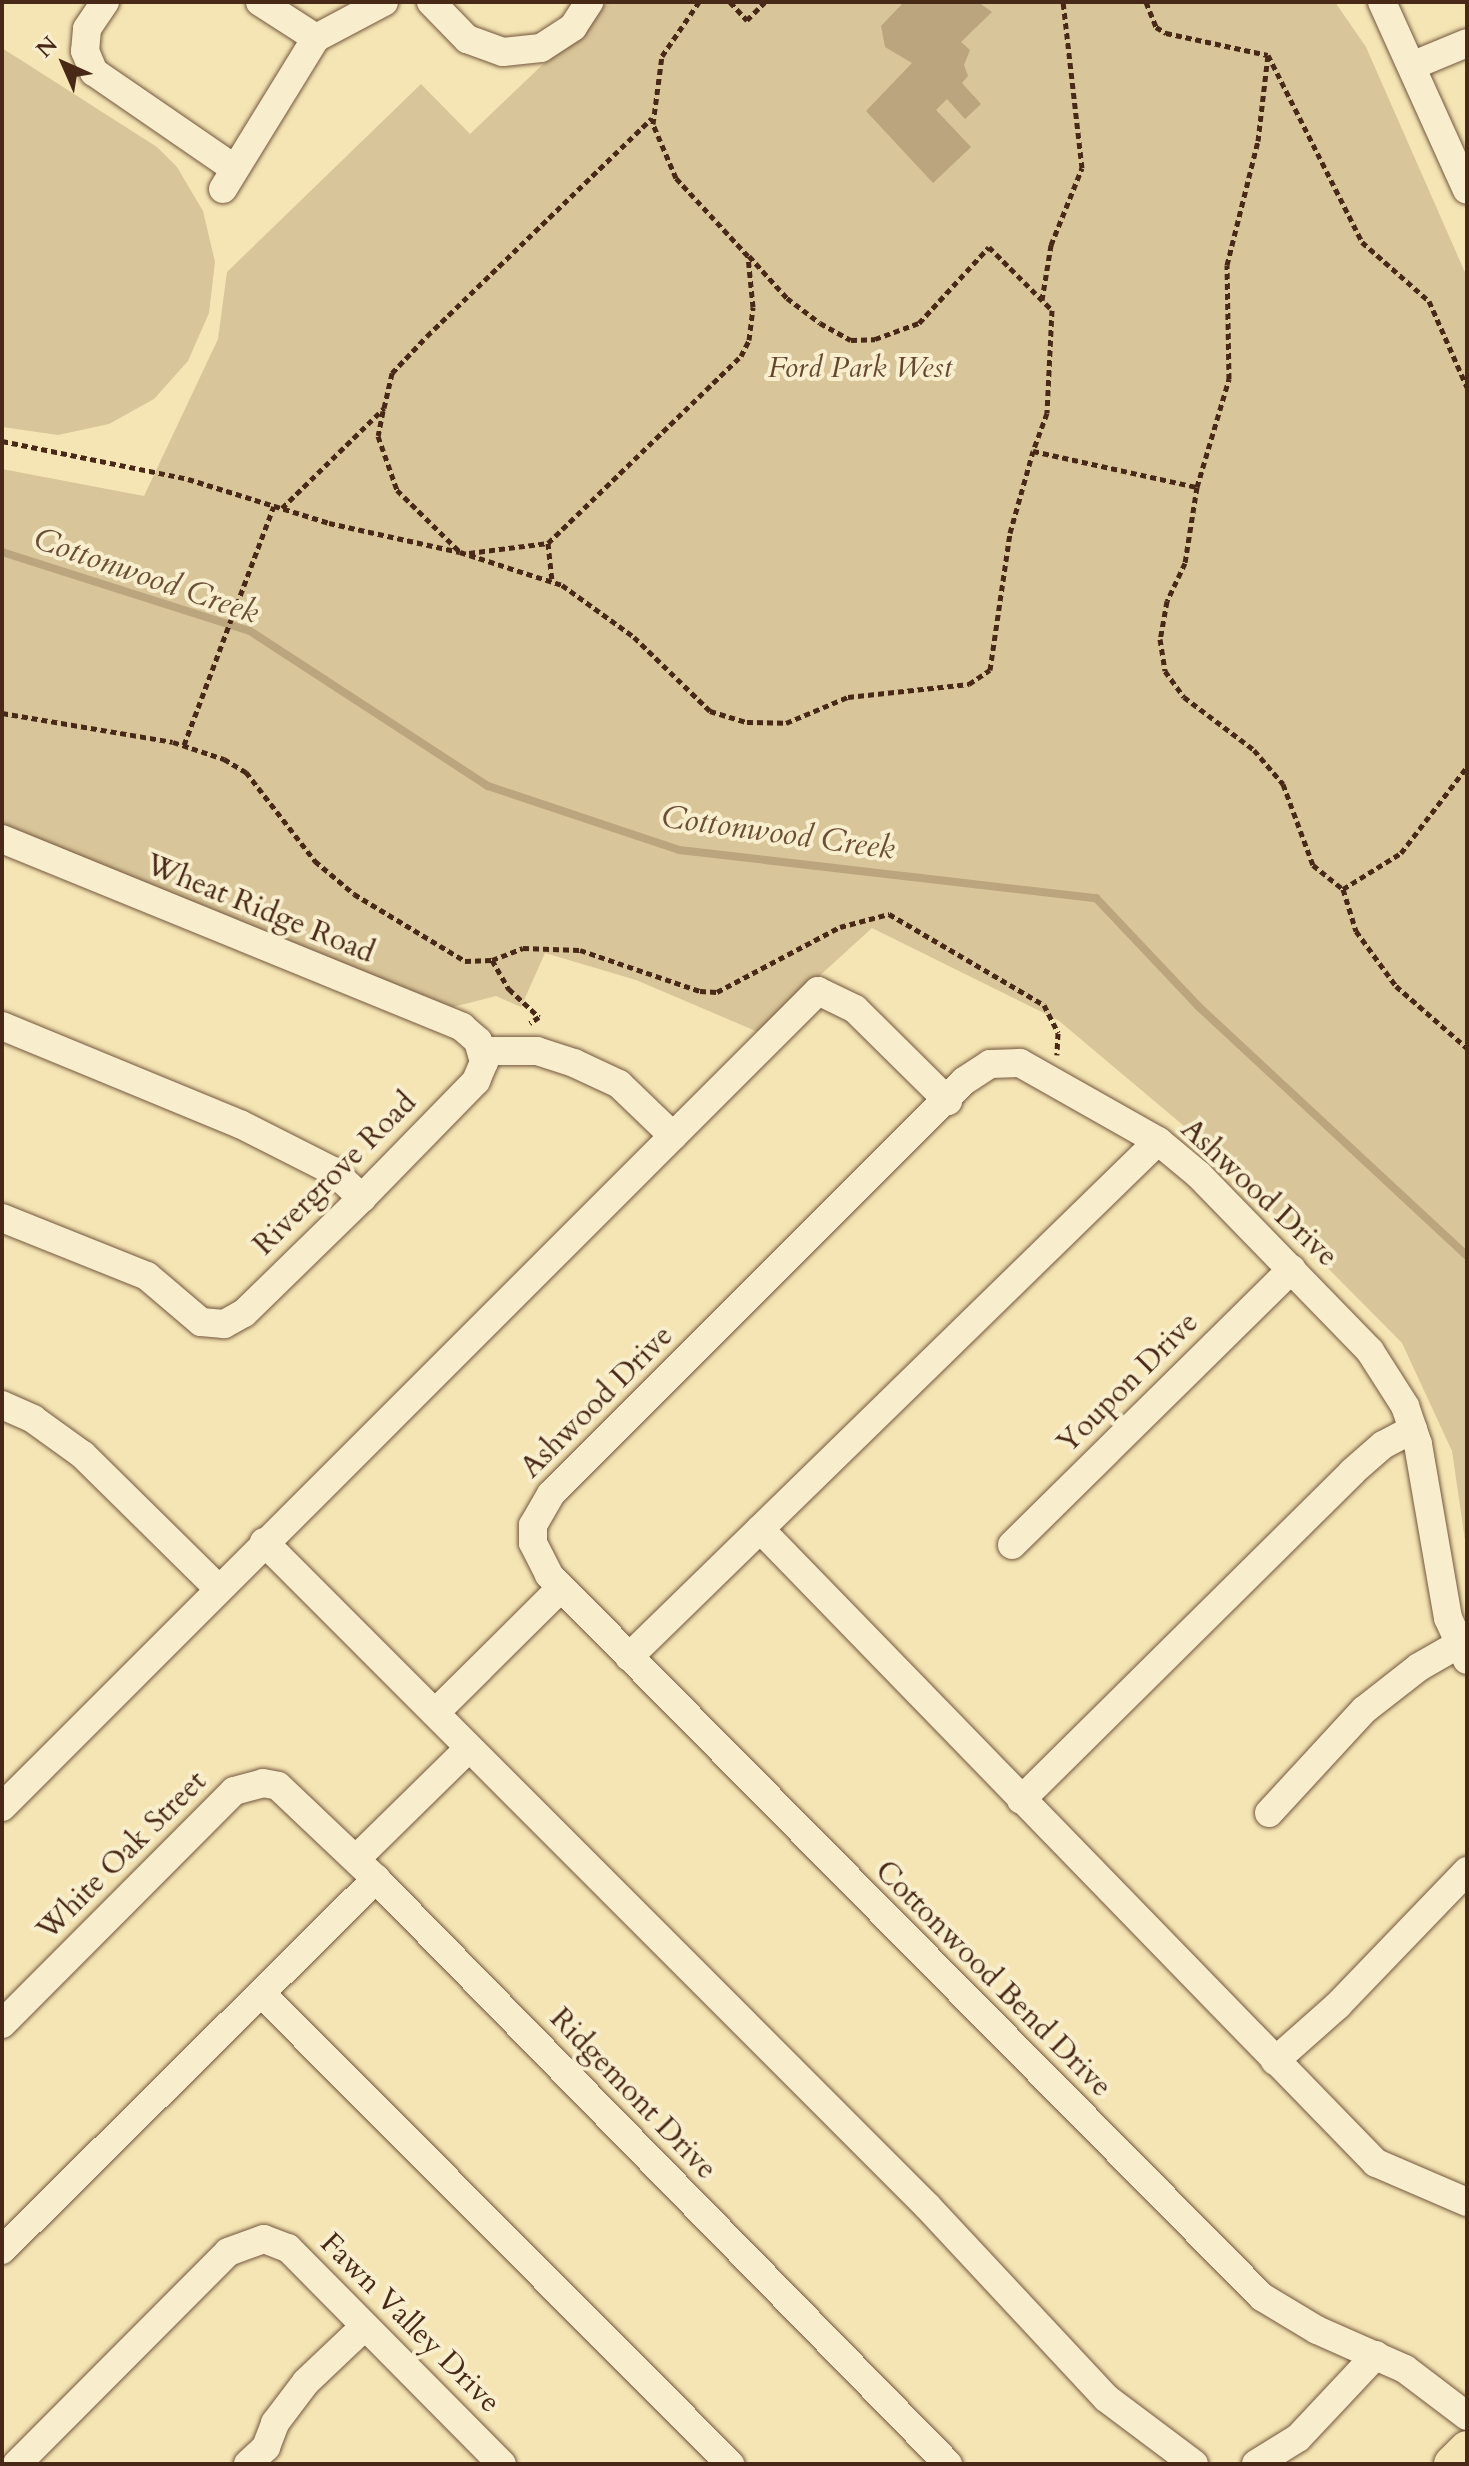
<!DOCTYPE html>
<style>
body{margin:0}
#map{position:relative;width:1469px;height:2466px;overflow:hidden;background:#f5e5b4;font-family:Cardo,serif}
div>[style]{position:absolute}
.green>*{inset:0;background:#d8c599}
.water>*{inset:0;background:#baa57e}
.stream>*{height:8px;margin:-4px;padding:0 4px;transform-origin:4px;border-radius:4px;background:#baa57e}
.path>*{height:5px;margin-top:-2.5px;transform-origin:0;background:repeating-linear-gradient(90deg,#482816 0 6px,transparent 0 10px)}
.roads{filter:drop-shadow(0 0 2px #73573e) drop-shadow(0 0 2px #73573e)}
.minor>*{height:28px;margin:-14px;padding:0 14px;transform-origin:14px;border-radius:14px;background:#f8eece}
.major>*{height:36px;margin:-18px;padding:0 18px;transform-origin:18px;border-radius:18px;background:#f5e5b4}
span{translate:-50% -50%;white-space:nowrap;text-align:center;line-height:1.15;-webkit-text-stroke:8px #f8eece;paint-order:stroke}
.park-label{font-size:30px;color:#654730;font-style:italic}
.street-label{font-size:30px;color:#482816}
.water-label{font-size:32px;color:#6a4e35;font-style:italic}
.frame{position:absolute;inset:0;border:4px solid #482816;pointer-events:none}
.north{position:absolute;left:24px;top:24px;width:80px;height:80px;-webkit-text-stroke:6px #f8eece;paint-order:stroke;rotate:315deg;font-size:22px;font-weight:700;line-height:32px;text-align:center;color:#482816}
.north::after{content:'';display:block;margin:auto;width:28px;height:36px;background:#482816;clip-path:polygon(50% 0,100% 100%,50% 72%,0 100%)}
</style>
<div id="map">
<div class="green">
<i style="clip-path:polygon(608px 2px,1335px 2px,1366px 47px,1467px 277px,1467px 1554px,1452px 1451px,1402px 1343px,1203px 1142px,1058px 1020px,872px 928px,758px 1032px,636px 980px,545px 953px,521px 1007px,496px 996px,453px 1007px,2px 828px,2px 469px,144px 496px,218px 339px,227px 272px,421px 84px,470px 134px)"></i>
<i style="clip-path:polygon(2px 48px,157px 147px,177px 167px,203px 211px,215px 262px,209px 313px,188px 361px,154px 399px,109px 424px,58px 435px,2px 427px)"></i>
</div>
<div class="water">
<i style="clip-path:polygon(978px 2px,992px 12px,961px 42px,970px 50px,964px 65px,968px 76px,962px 83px,981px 104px,965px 119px,947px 99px,936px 110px,971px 147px,933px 183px,866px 111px,912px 63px,885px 47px,881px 26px,904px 2px)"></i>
</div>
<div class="stream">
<i style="left:2px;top:552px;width:260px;rotate:17.7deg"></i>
<i style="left:250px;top:631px;width:284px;rotate:33.1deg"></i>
<i style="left:488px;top:786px;width:201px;rotate:18.5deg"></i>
<i style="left:679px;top:850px;width:420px;rotate:6.6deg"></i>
<i style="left:1096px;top:898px;width:149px;rotate:46.6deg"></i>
<i style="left:1198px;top:1006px;width:367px;rotate:42.9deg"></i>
</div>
<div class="path">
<i style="left:730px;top:2px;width:25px;rotate:47deg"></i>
<i style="left:747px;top:20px;width:25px;rotate:-45deg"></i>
<i style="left:1146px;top:2px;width:27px;rotate:68deg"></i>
<i style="left:1156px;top:27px;width:12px;rotate:31deg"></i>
<i style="left:1166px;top:33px;width:104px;rotate:12.2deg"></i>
<i style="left:1268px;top:55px;width:209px;rotate:63.3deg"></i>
<i style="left:1362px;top:242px;width:89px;rotate:41.4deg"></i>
<i style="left:1429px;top:301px;width:94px;rotate:66.2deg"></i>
<i style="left:749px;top:256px;width:57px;rotate:47.9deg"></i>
<i style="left:787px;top:298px;width:41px;rotate:37.1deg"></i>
<i style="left:820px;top:323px;width:35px;rotate:29deg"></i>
<i style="left:851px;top:340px;width:24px;rotate:-2deg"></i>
<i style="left:875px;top:339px;width:47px;rotate:-20deg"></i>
<i style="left:919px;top:323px;width:103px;rotate:-47.4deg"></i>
<i style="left:989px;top:247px;width:89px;rotate:45deg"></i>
<i style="left:1052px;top:310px;width:103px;rotate:92.8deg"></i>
<i style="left:1047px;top:413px;width:40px;rotate:110.2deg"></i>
<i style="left:1042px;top:300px;width:56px;rotate:-80.7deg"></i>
<i style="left:1051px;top:245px;width:83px;rotate:-68.1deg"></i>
<i style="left:1082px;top:168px;width:167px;rotate:-96.5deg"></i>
<i style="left:383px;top:411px;width:25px;rotate:101deg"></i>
<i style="left:378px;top:436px;width:57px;rotate:70.6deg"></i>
<i style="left:397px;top:490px;width:87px;rotate:44.5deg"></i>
<i style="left:2px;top:441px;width:190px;rotate:11.5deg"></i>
<i style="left:188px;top:479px;width:148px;rotate:17.3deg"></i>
<i style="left:329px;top:523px;width:134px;rotate:12.5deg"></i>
<i style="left:460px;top:552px;width:107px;rotate:17.9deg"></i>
<i style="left:562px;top:585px;width:89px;rotate:35.8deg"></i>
<i style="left:634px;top:637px;width:106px;rotate:44.2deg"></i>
<i style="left:710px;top:711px;width:39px;rotate:17deg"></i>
<i style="left:747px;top:722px;width:39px;rotate:1deg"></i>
<i style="left:786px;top:723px;width:67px;rotate:-22.8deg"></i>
<i style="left:848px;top:697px;width:122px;rotate:-6.1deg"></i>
<i style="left:969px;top:684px;width:25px;rotate:-34deg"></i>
<i style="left:990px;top:670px;width:138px;rotate:-81.7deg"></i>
<i style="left:1010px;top:533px;width:85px;rotate:-74.3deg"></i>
<i style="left:1033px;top:451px;width:168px;rotate:12.4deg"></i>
<i style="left:1197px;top:487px;width:77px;rotate:99deg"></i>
<i style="left:1185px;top:563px;width:42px;rotate:115.3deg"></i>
<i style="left:1167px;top:601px;width:39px;rotate:100deg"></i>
<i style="left:1160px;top:639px;width:32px;rotate:81deg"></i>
<i style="left:1165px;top:671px;width:32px;rotate:54deg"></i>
<i style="left:1184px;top:697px;width:88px;rotate:37.1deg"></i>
<i style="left:1254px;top:750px;width:45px;rotate:49.5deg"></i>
<i style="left:1283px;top:784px;width:86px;rotate:69.7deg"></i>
<i style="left:1313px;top:865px;width:38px;rotate:39deg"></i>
<i style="left:1343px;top:889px;width:44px;rotate:72.8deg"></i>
<i style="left:1356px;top:931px;width:68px;rotate:54deg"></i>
<i style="left:1396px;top:986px;width:94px;rotate:41.1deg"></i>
<i style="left:1197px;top:487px;width:113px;rotate:-73.5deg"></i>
<i style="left:1229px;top:379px;width:114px;rotate:-91deg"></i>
<i style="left:1227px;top:265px;width:128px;rotate:-76deg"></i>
<i style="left:1258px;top:141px;width:87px;rotate:-83.4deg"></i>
<i style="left:282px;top:508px;width:143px;rotate:-44.4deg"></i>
<i style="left:384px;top:408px;width:36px;rotate:-77deg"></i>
<i style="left:392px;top:373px;width:51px;rotate:-46.6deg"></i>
<i style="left:427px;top:336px;width:313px;rotate:-44.1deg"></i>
<i style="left:548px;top:543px;width:38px;rotate:84deg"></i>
<i style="left:469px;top:553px;width:80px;rotate:-7.2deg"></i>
<i style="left:548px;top:543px;width:269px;rotate:-44.1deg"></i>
<i style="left:741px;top:356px;width:18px;rotate:-63deg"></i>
<i style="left:749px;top:340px;width:33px;rotate:-83deg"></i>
<i style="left:753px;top:307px;width:51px;rotate:-95.6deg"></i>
<i style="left:748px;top:256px;width:106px;rotate:-132.7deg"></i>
<i style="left:676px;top:178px;width:59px;rotate:-113.1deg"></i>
<i style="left:653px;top:124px;width:69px;rotate:-82.5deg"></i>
<i style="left:662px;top:56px;width:65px;rotate:-55.6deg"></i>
<i style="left:2px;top:713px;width:173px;rotate:9.6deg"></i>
<i style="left:173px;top:742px;width:54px;rotate:18.4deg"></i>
<i style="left:224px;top:759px;width:26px;rotate:31deg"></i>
<i style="left:246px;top:772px;width:113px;rotate:52.2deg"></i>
<i style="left:315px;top:861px;width:51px;rotate:40.2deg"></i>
<i style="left:354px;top:894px;width:130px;rotate:31.1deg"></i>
<i style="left:465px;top:961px;width:27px;rotate:-2deg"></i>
<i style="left:492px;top:960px;width:33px;rotate:-21deg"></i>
<i style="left:523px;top:948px;width:57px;rotate:2deg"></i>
<i style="left:580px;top:950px;width:127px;rotate:18.9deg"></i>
<i style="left:700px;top:991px;width:17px;rotate:3deg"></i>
<i style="left:717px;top:992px;width:139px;rotate:-27.9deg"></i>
<i style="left:840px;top:927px;width:51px;rotate:-14.9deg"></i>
<i style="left:889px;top:914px;width:180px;rotate:30.4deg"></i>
<i style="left:1044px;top:1005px;width:31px;rotate:63deg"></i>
<i style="left:1058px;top:1033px;width:22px;rotate:93deg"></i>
<i style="left:184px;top:745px;width:255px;rotate:-69.4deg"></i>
<i style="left:1343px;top:889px;width:68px;rotate:-31.8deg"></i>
<i style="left:1401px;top:853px;width:108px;rotate:-52.5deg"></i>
<i style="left:492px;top:960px;width:34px;rotate:60deg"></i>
<i style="left:509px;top:989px;width:41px;rotate:43deg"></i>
<i style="left:539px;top:1017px;width:11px;rotate:146deg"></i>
</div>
<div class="roads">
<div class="minor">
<i style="left:105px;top:2px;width:32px;rotate:124deg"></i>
<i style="left:87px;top:29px;width:22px;rotate:95deg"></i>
<i style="left:85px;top:51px;width:23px;rotate:67deg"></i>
<i style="left:94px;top:72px;width:171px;rotate:34.5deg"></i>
<i style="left:260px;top:2px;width:67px;rotate:32.7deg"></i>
<i style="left:431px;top:2px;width:52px;rotate:45.8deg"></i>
<i style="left:467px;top:39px;width:38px;rotate:20deg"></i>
<i style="left:503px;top:52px;width:38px;rotate:-6deg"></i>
<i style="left:541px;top:48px;width:38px;rotate:-33deg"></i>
<i style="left:573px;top:27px;width:30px;rotate:-57deg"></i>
<i style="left:1382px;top:2px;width:206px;rotate:65.7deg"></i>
<i style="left:1414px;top:65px;width:57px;rotate:-22.5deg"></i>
<i style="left:223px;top:189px;width:177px;rotate:-58.4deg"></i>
<i style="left:316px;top:38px;width:77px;rotate:-27.9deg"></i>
<i style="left:2px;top:839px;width:497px;rotate:22.2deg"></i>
<i style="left:462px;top:1027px;width:21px;rotate:41deg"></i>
<i style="left:478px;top:1041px;width:22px;rotate:74deg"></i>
<i style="left:484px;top:1062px;width:21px;rotate:113deg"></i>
<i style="left:476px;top:1081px;width:163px;rotate:134.3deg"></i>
<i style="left:362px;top:1198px;width:165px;rotate:135.7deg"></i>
<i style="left:244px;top:1313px;width:23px;rotate:151deg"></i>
<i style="left:224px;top:1324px;width:23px;rotate:-175deg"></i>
<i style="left:201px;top:1322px;width:71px;rotate:-139.6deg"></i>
<i style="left:147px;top:1276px;width:156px;rotate:-158.2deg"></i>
<i style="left:2px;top:1026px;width:257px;rotate:22.4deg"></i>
<i style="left:240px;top:1124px;width:104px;rotate:26.8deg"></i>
<i style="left:333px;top:1171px;width:40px;rotate:43deg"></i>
<i style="left:483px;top:1051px;width:54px"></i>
<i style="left:537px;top:1051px;width:39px;rotate:18deg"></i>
<i style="left:574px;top:1063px;width:50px;rotate:25deg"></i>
<i style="left:619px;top:1084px;width:75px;rotate:43.9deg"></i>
<i style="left:2px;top:1405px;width:34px;rotate:24deg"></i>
<i style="left:33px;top:1419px;width:62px;rotate:35.8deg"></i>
<i style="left:83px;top:1455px;width:191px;rotate:44.6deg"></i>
<i style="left:760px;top:1529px;width:884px;rotate:45.83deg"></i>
<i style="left:1376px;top:2163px;width:99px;rotate:23.2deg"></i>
<i style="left:264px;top:1542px;width:940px;rotate:45.04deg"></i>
<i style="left:928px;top:2207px;width:261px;rotate:47deg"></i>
<i style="left:1106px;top:2398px;width:110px;rotate:36.9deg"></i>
<i style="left:1012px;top:1545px;width:393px;rotate:-44.6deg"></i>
<i style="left:629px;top:1657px;width:739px;rotate:-44.29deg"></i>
<i style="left:1467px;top:1660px;width:46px;rotate:-114.3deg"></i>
<i style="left:1448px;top:1618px;width:177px;rotate:-99.8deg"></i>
<i style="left:1418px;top:1444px;width:40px;rotate:-108.9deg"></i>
<i style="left:1405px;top:1406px;width:65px;rotate:-122.5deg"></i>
<i style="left:1370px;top:1351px;width:245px;rotate:-134.2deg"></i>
<i style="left:1199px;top:1175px;width:53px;rotate:-140.3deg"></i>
<i style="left:1158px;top:1141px;width:159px;rotate:-150.5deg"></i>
<i style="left:1020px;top:1063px;width:30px;rotate:178deg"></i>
<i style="left:990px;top:1064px;width:31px;rotate:147deg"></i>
<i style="left:964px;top:1081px;width:584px;rotate:135deg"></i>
<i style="left:551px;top:1494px;width:36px;rotate:120deg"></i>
<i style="left:533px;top:1525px;width:18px;rotate:90deg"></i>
<i style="left:533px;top:1543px;width:36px;rotate:63deg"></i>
<i style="left:549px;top:1575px;width:1015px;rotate:45.36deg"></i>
<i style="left:1262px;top:2297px;width:64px;rotate:31deg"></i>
<i style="left:1317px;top:2330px;width:96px;rotate:23.9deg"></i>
<i style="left:1405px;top:2369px;width:78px;rotate:37.2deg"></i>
<i style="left:435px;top:1713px;width:177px;rotate:-44.8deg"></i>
<i style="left:1021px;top:1800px;width:466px;rotate:-44.7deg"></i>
<i style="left:1352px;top:1472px;width:41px;rotate:-41.1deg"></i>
<i style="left:1383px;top:1445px;width:34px;rotate:-28deg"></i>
<i style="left:2px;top:1807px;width:1154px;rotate:-45deg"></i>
<i style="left:818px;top:991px;width:41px;rotate:25.9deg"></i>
<i style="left:855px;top:1009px;width:131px;rotate:44.7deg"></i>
<i style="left:1269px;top:1813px;width:140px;rotate:-47.3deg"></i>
<i style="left:1364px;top:1710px;width:70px;rotate:-38deg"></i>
<i style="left:1419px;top:1667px;width:46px;rotate:-29.9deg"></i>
<i style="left:356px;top:1859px;width:158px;rotate:-44.5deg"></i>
<i style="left:261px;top:1993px;width:665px;rotate:45.12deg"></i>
<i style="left:2px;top:2024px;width:329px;rotate:-45.1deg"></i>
<i style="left:234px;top:1791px;width:30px;rotate:-15deg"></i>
<i style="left:263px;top:1783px;width:15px;rotate:11deg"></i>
<i style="left:278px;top:1786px;width:135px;rotate:43.5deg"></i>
<i style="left:376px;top:1879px;width:818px;rotate:45.64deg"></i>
<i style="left:1275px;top:2061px;width:84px;rotate:-41.6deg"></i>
<i style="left:1338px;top:2005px;width:186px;rotate:-46.1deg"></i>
<i style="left:2px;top:2250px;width:527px;rotate:-44.77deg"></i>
<i style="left:17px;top:2464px;width:299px;rotate:-45.1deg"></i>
<i style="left:228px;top:2252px;width:38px;rotate:-20deg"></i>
<i style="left:264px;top:2239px;width:26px;rotate:21deg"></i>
<i style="left:288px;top:2248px;width:304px;rotate:45.3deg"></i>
<i style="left:248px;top:2464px;width:25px;rotate:-43deg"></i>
<i style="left:266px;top:2447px;width:26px;rotate:-69deg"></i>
<i style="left:275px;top:2423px;width:51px;rotate:-52.9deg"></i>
<i style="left:306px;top:2382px;width:81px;rotate:-43.5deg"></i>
<i style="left:1256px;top:2464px;width:49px;rotate:-31.8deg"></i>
<i style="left:1298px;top:2438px;width:114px;rotate:-46.8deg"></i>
</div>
<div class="major">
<i style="left:1452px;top:2464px;width:21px;rotate:-45deg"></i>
</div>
</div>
<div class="park-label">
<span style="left:860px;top:368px">Ford Park West</span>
</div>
<div class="street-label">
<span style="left:260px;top:909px;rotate:22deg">Wheat Ridge Road</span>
<span style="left:335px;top:1174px;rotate:-45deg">Rivergrove Road</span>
<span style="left:1259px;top:1193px;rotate:43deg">Ashwood Drive</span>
<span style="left:1128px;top:1383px;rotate:-45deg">Youpon Drive</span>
<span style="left:597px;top:1402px;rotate:-45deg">Ashwood Drive</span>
<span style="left:122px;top:1856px;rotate:-45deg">White Oak Street</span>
<span style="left:993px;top:1979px;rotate:45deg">Cottonwood Bend Drive</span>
<span style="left:633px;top:2094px;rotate:46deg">Ridgemont Drive</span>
<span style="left:410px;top:2323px;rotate:45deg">Fawn Valley Drive</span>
</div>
<div class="water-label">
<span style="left:146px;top:576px;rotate:19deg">Cottonwood Creek</span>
<span style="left:778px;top:833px;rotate:8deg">Cottonwood Creek</span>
</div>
<div class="frame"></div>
<div class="north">N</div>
</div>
